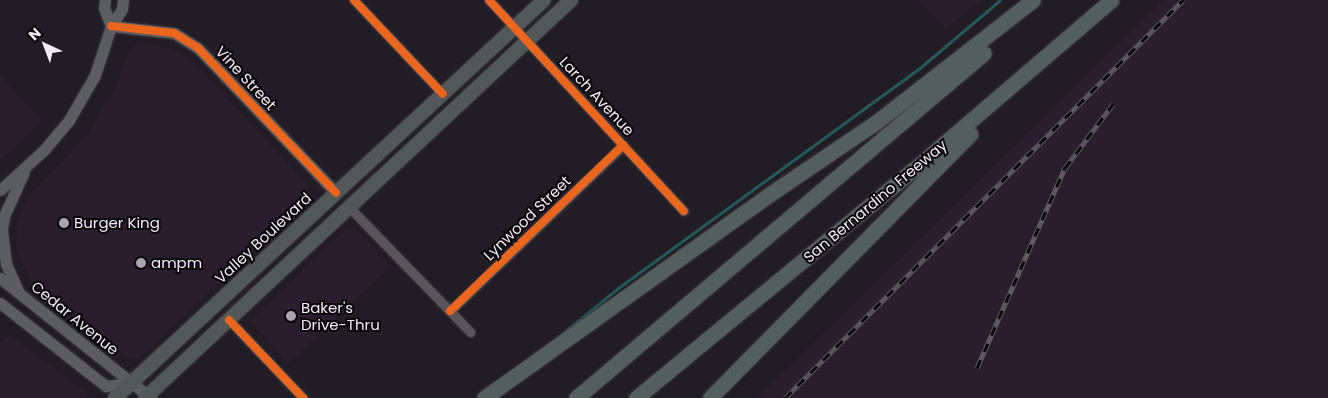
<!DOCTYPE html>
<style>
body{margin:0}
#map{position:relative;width:1328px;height:398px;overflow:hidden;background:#221d24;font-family:Poppins,sans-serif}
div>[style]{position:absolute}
.built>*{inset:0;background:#291d2e}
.stream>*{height:3px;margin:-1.5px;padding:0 1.5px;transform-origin:1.5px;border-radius:1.5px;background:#22585a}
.roads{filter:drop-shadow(0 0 1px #3d383f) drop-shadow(0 0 1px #3d383f)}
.street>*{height:9px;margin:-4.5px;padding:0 4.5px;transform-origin:4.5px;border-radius:4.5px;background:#59555a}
.secondary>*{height:11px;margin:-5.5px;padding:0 5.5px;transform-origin:5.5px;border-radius:5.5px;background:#5b5d60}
.primary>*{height:14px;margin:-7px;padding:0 7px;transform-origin:7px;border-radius:7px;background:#525758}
.highway>*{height:15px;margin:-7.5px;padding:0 7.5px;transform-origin:7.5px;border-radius:7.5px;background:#545e5d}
.rail>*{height:5px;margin-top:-2.5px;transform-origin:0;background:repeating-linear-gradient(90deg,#0a060c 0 9px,#5c585d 0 18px);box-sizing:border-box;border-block:1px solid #5c585d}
.cycleway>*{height:8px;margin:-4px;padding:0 4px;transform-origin:4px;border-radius:4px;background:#eb651d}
.dots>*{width:14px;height:14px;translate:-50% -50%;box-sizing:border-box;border:2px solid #0a060c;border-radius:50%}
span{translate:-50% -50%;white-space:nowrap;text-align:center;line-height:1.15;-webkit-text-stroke:4px #0a060c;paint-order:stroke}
.street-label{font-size:15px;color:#f3ecf6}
.poi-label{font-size:15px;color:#f3ecf6}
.left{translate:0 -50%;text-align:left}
.north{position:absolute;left:20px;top:20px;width:50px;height:50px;-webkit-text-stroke:4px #0a060c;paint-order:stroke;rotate:317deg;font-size:14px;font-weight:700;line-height:20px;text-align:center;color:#f3ecf6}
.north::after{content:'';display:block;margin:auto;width:18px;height:22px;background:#f3ecf6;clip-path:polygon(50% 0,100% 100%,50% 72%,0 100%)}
</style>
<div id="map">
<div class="built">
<i style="clip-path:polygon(919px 0,981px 0,946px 29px)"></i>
<i style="clip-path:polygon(1163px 0,1328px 0,1328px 398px,758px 398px)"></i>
<i style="clip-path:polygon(139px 42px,170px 49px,192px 61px,306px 183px,308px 191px,307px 201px,139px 358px,129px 359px,30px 279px,16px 249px,17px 224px,27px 198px,89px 133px,116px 86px,128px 53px)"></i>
<i style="clip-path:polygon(0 76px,42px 121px,0 161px)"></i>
<i style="clip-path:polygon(346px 229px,359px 231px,391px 266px,287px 364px,250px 320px)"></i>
<i style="clip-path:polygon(9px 335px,87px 393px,87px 398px,0 398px,0 343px)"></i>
</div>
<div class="stream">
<i style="left:557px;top:338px;width:79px;rotate:-39.3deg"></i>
<i style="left:618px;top:288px;width:376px;rotate:-36.1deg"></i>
<i style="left:922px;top:66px;width:102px;rotate:-40.2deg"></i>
</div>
<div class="roads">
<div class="street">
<i style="left:354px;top:0;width:129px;rotate:46.6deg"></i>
<i style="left:489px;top:0;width:287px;rotate:47.3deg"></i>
<i style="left:350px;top:208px;width:173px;rotate:45.9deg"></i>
<i style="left:450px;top:311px;width:240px;rotate:-43.8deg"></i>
<i style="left:229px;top:320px;width:108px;rotate:46.5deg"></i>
</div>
<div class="secondary">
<i style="left:105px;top:0;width:8px;rotate:97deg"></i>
<i style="left:104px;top:8px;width:19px;rotate:69deg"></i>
<i style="left:111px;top:26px;width:63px;rotate:6.3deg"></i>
<i style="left:174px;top:33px;width:28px;rotate:32deg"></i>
<i style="left:198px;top:48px;width:200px;rotate:46.4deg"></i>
<i style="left:0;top:190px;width:59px;rotate:-42.3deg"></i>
<i style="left:44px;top:150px;width:39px;rotate:-50deg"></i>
<i style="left:69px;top:120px;width:52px;rotate:-60deg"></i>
<i style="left:95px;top:75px;width:52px;rotate:-71.9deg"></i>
<i style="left:111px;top:26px;width:20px;rotate:-57deg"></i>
<i style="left:122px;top:9px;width:9px;rotate:-84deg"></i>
<i style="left:0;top:278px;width:193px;rotate:38.5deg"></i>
<i style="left:18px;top:291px;width:30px;rotate:-114deg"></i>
<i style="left:6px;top:264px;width:35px;rotate:-97deg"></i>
<i style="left:2px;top:229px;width:13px;rotate:-81deg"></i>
<i style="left:4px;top:216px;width:48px;rotate:-65.6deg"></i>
<i style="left:0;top:303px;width:135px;rotate:38.1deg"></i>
<i style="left:106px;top:386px;width:25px;rotate:-7deg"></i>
</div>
<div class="primary">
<i style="left:115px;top:398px;width:585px;rotate:-42.85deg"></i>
<i style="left:145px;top:398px;width:583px;rotate:-43.05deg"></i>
</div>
<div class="highway">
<i style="left:484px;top:398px;width:351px;rotate:-35.5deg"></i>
<i style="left:770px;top:194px;width:127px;rotate:-34.1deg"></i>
<i style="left:875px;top:123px;width:200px;rotate:-37.9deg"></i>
<i style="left:576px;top:398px;width:534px;rotate:-40.22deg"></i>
<i style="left:636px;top:398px;width:359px;rotate:-39.5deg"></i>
<i style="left:913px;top:170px;width:261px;rotate:-40.6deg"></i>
<i style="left:710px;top:398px;width:371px;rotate:-45.4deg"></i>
</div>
</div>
<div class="rail">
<i style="left:977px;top:368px;width:219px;rotate:-66.3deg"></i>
<i style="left:1065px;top:168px;width:80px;rotate:-53.1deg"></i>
<i style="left:785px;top:398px;width:563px;rotate:-45deg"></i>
</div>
<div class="cycleway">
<i style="left:354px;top:0;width:129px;rotate:46.6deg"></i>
<i style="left:489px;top:0;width:287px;rotate:47.3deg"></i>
<i style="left:111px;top:26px;width:63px;rotate:6.3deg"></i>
<i style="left:174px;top:33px;width:28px;rotate:32deg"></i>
<i style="left:198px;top:48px;width:200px;rotate:46.4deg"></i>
<i style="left:450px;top:311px;width:240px;rotate:-43.8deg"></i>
<i style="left:229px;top:320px;width:108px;rotate:46.5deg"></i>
</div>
<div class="dots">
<i style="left:64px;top:223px;background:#aaa4ac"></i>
<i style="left:141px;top:263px;background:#aaa4ac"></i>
<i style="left:291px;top:316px;background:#aaa4ac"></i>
</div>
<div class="street-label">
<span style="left:246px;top:78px;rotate:47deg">Vine Street</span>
<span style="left:597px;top:96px;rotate:47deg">Larch Avenue</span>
<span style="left:875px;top:201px;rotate:-40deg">San Bernardino Freeway</span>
<span style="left:527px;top:218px;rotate:-44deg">Lynwood Street</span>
<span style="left:263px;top:238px;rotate:-43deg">Valley Boulevard</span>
<span style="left:75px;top:318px;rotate:39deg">Cedar Avenue</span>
</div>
<div class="poi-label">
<span class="left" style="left:74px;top:223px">Burger King</span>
<span class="left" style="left:151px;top:263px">ampm</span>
<span class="left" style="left:301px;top:316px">Baker's<br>Drive-Thru</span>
</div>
<div class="north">N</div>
</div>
